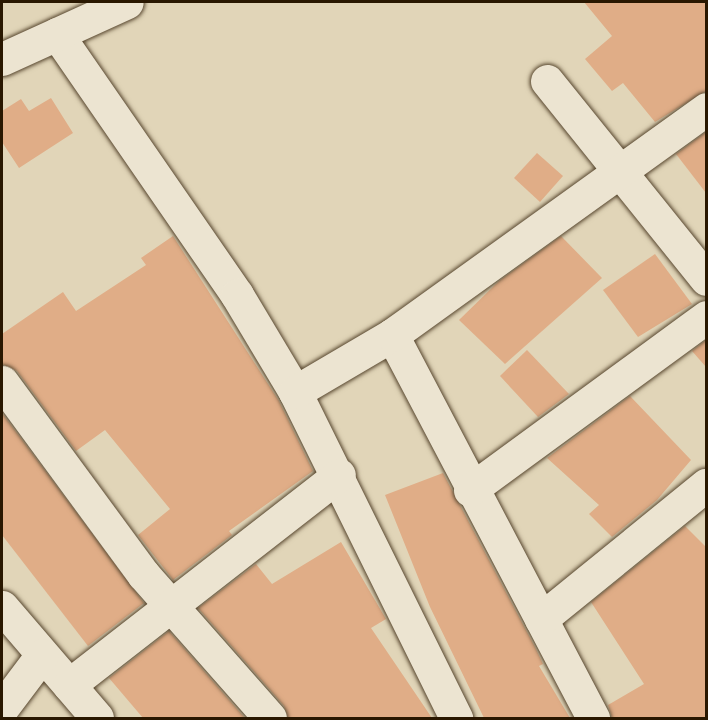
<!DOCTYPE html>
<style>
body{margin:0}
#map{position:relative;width:708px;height:720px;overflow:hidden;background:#e1d5b8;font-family:"IM FELL Double Pica",serif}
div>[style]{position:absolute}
.building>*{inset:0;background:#e0ad87}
.roads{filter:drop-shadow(0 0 2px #57462e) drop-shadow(0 0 2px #57462e)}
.minor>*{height:33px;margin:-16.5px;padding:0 16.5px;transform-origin:16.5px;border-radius:16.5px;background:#ece4d1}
span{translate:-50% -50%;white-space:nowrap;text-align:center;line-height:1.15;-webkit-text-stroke:5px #ece4d1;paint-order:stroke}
.frame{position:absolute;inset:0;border:3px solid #291700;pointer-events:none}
</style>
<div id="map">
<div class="building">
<i style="clip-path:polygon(584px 2px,706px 2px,706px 91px,655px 122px,623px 83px,612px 91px,585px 59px,612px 36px)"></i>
<i style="clip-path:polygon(51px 98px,73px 133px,19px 168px,2px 142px,2px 111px,21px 99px,29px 111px)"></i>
<i style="clip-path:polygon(706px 132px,706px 193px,676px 154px)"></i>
<i style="clip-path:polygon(537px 153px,563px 176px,540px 202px,514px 178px)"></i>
<i style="clip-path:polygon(173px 236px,279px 401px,313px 471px,229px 531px,232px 535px,173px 580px,138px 535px,170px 509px,105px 430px,76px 451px,17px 371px,2px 364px,2px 334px,63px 292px,76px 311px,146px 265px,141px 258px)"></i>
<i style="clip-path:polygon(561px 236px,602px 278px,505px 364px,459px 320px,499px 281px)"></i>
<i style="clip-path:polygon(655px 254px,692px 304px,638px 337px,603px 290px)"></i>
<i style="clip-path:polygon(706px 340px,706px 367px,692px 351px)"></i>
<i style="clip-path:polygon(527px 350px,569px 394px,538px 417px,500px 376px)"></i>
<i style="clip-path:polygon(630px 396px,691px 460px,657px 500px,612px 537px,589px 514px,599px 505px,547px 458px)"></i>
<i style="clip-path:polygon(2px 413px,144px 603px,88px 646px,2px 535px)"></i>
<i style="clip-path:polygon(443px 473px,535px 647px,543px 664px,539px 666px,570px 718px,484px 718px,430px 607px,385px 495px)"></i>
<i style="clip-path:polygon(685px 526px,706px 547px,706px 718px,612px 718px,608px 705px,644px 684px,591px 602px)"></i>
<i style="clip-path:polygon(341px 542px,386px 619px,371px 628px,432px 718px,288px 718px,284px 706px,198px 608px,256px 564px,272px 584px)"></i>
<i style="clip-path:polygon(169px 631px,245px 718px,143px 718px,109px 678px)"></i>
</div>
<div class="roads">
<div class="minor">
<i style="left:57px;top:34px;width:317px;rotate:55.4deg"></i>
<i style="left:237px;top:295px;width:113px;rotate:59.1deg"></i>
<i style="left:295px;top:392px;width:364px;rotate:63.7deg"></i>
<i style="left:2px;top:59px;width:137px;rotate:-24.5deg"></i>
<i style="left:547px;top:81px;width:254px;rotate:51.2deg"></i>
<i style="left:392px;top:335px;width:433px;rotate:62.3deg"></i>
<i style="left:2px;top:382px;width:238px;rotate:53.7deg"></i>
<i style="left:143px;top:574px;width:192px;rotate:48.6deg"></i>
<i style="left:295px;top:392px;width:113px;rotate:-30.4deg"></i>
<i style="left:392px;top:335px;width:387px;rotate:-35.7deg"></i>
<i style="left:470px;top:490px;width:293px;rotate:-36.2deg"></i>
<i style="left:2px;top:607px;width:146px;rotate:49.4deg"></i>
<i style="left:541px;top:619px;width:213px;rotate:-39.1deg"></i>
<i style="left:69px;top:685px;width:342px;rotate:-37.9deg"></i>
<i style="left:2px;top:708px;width:66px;rotate:-53deg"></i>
</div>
</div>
<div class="frame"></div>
</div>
